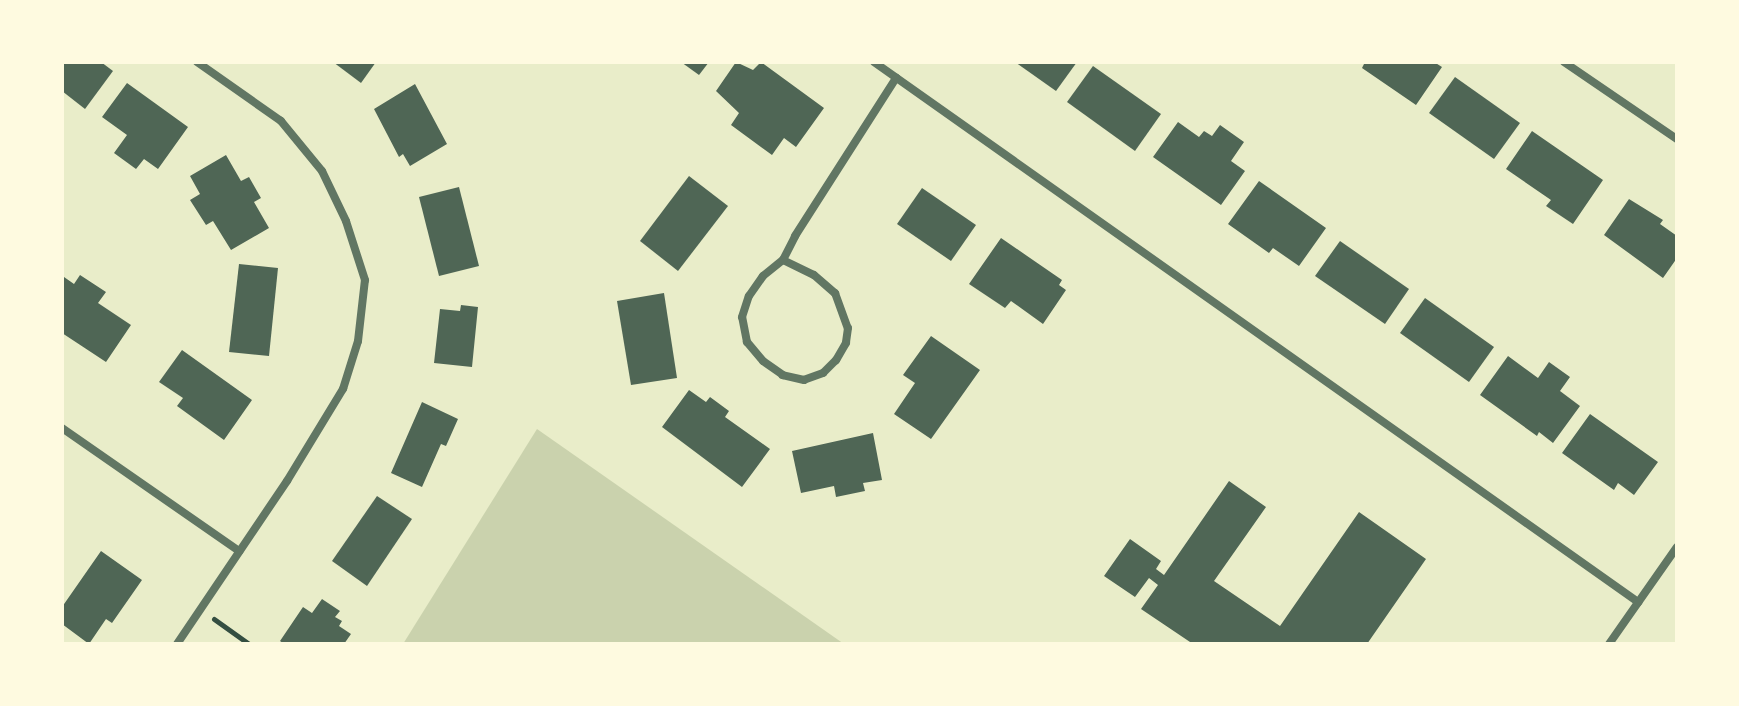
<!DOCTYPE html>
<style>
body{margin:0}
#map{position:relative;width:1739px;height:706px;overflow:hidden;background:#e9edc9;font-family:"Alegreya Sans",sans-serif}
div>[style]{position:absolute}
.green>*{inset:0;background:#cad2ad}
.building>*{inset:0;background:#4f6655}
.path>*{height:5px;margin:-2.5px;padding:0 2.5px;transform-origin:2.5px;border-radius:2.5px;background:#344e41}
.minor>*{height:8px;margin:-4px;padding:0 4px;transform-origin:4px;border-radius:4px;background:#617663}
span{translate:-50% -50%;white-space:nowrap;text-align:center;line-height:1.15;-webkit-text-stroke:6px #fefae0;paint-order:stroke}
.frame{position:absolute;inset:0;border:64px solid #fefae0;pointer-events:none}
</style>
<div id="map">
<div class="green">
<i style="clip-path:polygon(537px 429px,844px 644px,403px 644px)"></i>
</div>
<div class="building">
<i style="clip-path:polygon(62px 62px,101px 62px,113px 71px,85px 109px,62px 91px)"></i>
<i style="clip-path:polygon(333px 62px,376px 62px,361px 83px)"></i>
<i style="clip-path:polygon(681px 62px,709px 62px,699px 75px)"></i>
<i style="clip-path:polygon(736px 62px,753px 70px,761px 62px,824px 108px,796px 147px,784px 138px,772px 155px,731px 125px,739px 113px,716px 91px)"></i>
<i style="clip-path:polygon(1015px 62px,1077px 62px,1056px 91px)"></i>
<i style="clip-path:polygon(1361px 62px,1434px 62px,1442px 67px,1416px 105px,1362px 68px,1364px 64px)"></i>
<i style="clip-path:polygon(1093px 66px,1161px 114px,1135px 151px,1067px 102px)"></i>
<i style="clip-path:polygon(1455px 77px,1520px 123px,1494px 159px,1429px 113px)"></i>
<i style="clip-path:polygon(127px 83px,188px 127px,158px 169px,144px 159px,136px 169px,114px 153px,127px 135px,102px 117px)"></i>
<i style="clip-path:polygon(415px 84px,447px 144px,410px 166px,403px 154px,399px 157px,374px 109px)"></i>
<i style="clip-path:polygon(1178px 122px,1199px 137px,1204px 131px,1212px 136px,1220px 125px,1244px 142px,1231px 161px,1245px 171px,1221px 205px,1153px 157px)"></i>
<i style="clip-path:polygon(1532px 131px,1603px 180px,1573px 224px,1546px 206px,1551px 200px,1506px 169px)"></i>
<i style="clip-path:polygon(226px 155px,241px 181px,249px 177px,261px 198px,254px 202px,269px 228px,231px 250px,213px 221px,206px 225px,190px 200px,200px 194px,190px 176px)"></i>
<i style="clip-path:polygon(689px 176px,728px 206px,678px 271px,640px 241px)"></i>
<i style="clip-path:polygon(1259px 181px,1326px 228px,1299px 266px,1273px 248px,1269px 253px,1228px 224px)"></i>
<i style="clip-path:polygon(459px 187px,479px 266px,439px 276px,419px 197px)"></i>
<i style="clip-path:polygon(922px 188px,976px 225px,951px 261px,897px 224px)"></i>
<i style="clip-path:polygon(1629px 199px,1663px 220px,1660px 224px,1677px 236px,1677px 258px,1663px 278px,1604px 235px)"></i>
<i style="clip-path:polygon(1001px 238px,1062px 280px,1059px 285px,1066px 290px,1043px 324px,1011px 301px,1005px 308px,969px 284px)"></i>
<i style="clip-path:polygon(1340px 241px,1409px 289px,1385px 324px,1315px 276px)"></i>
<i style="clip-path:polygon(239px 264px,278px 268px,269px 356px,229px 352px)"></i>
<i style="clip-path:polygon(80px 275px,106px 292px,98px 303px,131px 325px,106px 362px,62px 333px,62px 281px,64px 277px,74px 284px)"></i>
<i style="clip-path:polygon(664px 293px,677px 378px,631px 385px,617px 301px)"></i>
<i style="clip-path:polygon(1425px 298px,1494px 347px,1469px 382px,1400px 333px)"></i>
<i style="clip-path:polygon(461px 305px,478px 307px,472px 367px,434px 363px,440px 309px,460px 311px)"></i>
<i style="clip-path:polygon(931px 336px,980px 370px,931px 439px,894px 414px,915px 383px,903px 375px)"></i>
<i style="clip-path:polygon(182px 350px,252px 400px,224px 440px,177px 406px,183px 398px,159px 382px)"></i>
<i style="clip-path:polygon(1508px 356px,1538px 378px,1549px 362px,1570px 377px,1560px 391px,1580px 406px,1553px 443px,1539px 432px,1537px 436px,1480px 395px)"></i>
<i style="clip-path:polygon(689px 390px,706px 402px,710px 397px,729px 411px,725px 417px,770px 449px,742px 487px,662px 427px)"></i>
<i style="clip-path:polygon(422px 402px,458px 419px,446px 446px,441px 444px,422px 487px,391px 473px)"></i>
<i style="clip-path:polygon(1590px 414px,1658px 462px,1634px 495px,1618px 483px,1614px 490px,1562px 453px)"></i>
<i style="clip-path:polygon(873px 433px,882px 480px,863px 483px,865px 491px,836px 497px,834px 486px,801px 493px,792px 451px)"></i>
<i style="clip-path:polygon(1229px 481px,1266px 507px,1214px 581px,1280px 626px,1359px 512px,1426px 559px,1367px 644px,1193px 644px,1141px 609px,1158px 585px,1149px 578px,1135px 597px,1104px 576px,1130px 539px,1161px 561px,1156px 569px,1164px 575px)"></i>
<i style="clip-path:polygon(377px 496px,412px 519px,367px 586px,332px 561px)"></i>
<i style="clip-path:polygon(101px 551px,142px 580px,112px 623px,106px 619px,89px 644px,62px 624px,62px 607px)"></i>
<i style="clip-path:polygon(322px 599px,340px 611px,335px 617px,342px 621px,339px 626px,351px 634px,344px 644px,284px 644px,280px 641px,303px 607px,312px 613px)"></i>
</div>
<div class="path">
<i style="left:214px;top:619px;width:43px;rotate:35.5deg"></i>
</div>
<div class="minor">
<i style="left:874px;top:62px;width:936px;rotate:35.25deg"></i>
<i style="left:1564px;top:62px;width:137px;rotate:34.3deg"></i>
<i style="left:783px;top:260px;width:34px;rotate:26deg"></i>
<i style="left:814px;top:275px;width:28px;rotate:41deg"></i>
<i style="left:835px;top:293px;width:37px;rotate:70deg"></i>
<i style="left:848px;top:328px;width:15px;rotate:98deg"></i>
<i style="left:846px;top:343px;width:20px;rotate:120deg"></i>
<i style="left:836px;top:360px;width:18px;rotate:135deg"></i>
<i style="left:823px;top:373px;width:20px;rotate:160deg"></i>
<i style="left:804px;top:380px;width:22px;rotate:-167deg"></i>
<i style="left:783px;top:375px;width:24px;rotate:-145deg"></i>
<i style="left:763px;top:361px;width:25px;rotate:-130deg"></i>
<i style="left:747px;top:342px;width:25px;rotate:-101deg"></i>
<i style="left:742px;top:317px;width:22px;rotate:-72deg"></i>
<i style="left:749px;top:296px;width:24px;rotate:-55deg"></i>
<i style="left:763px;top:276px;width:26px;rotate:-39deg"></i>
<i style="left:783px;top:260px;width:27px;rotate:-63deg"></i>
<i style="left:795px;top:236px;width:188px;rotate:-57.4deg"></i>
<i style="left:62px;top:428px;width:216px;rotate:34.8deg"></i>
<i style="left:177px;top:644px;width:197px;rotate:-56deg"></i>
<i style="left:287px;top:481px;width:108px;rotate:-58.7deg"></i>
<i style="left:343px;top:389px;width:50px;rotate:-72.6deg"></i>
<i style="left:358px;top:341px;width:61px;rotate:-83.5deg"></i>
<i style="left:365px;top:280px;width:62px;rotate:-107.9deg"></i>
<i style="left:346px;top:221px;width:55px;rotate:-115.6deg"></i>
<i style="left:322px;top:171px;width:65px;rotate:-129.4deg"></i>
<i style="left:281px;top:121px;width:103px;rotate:-144.9deg"></i>
<i style="left:1609px;top:644px;width:118px;rotate:-55deg"></i>
</div>
<div class="frame"></div>
</div>
